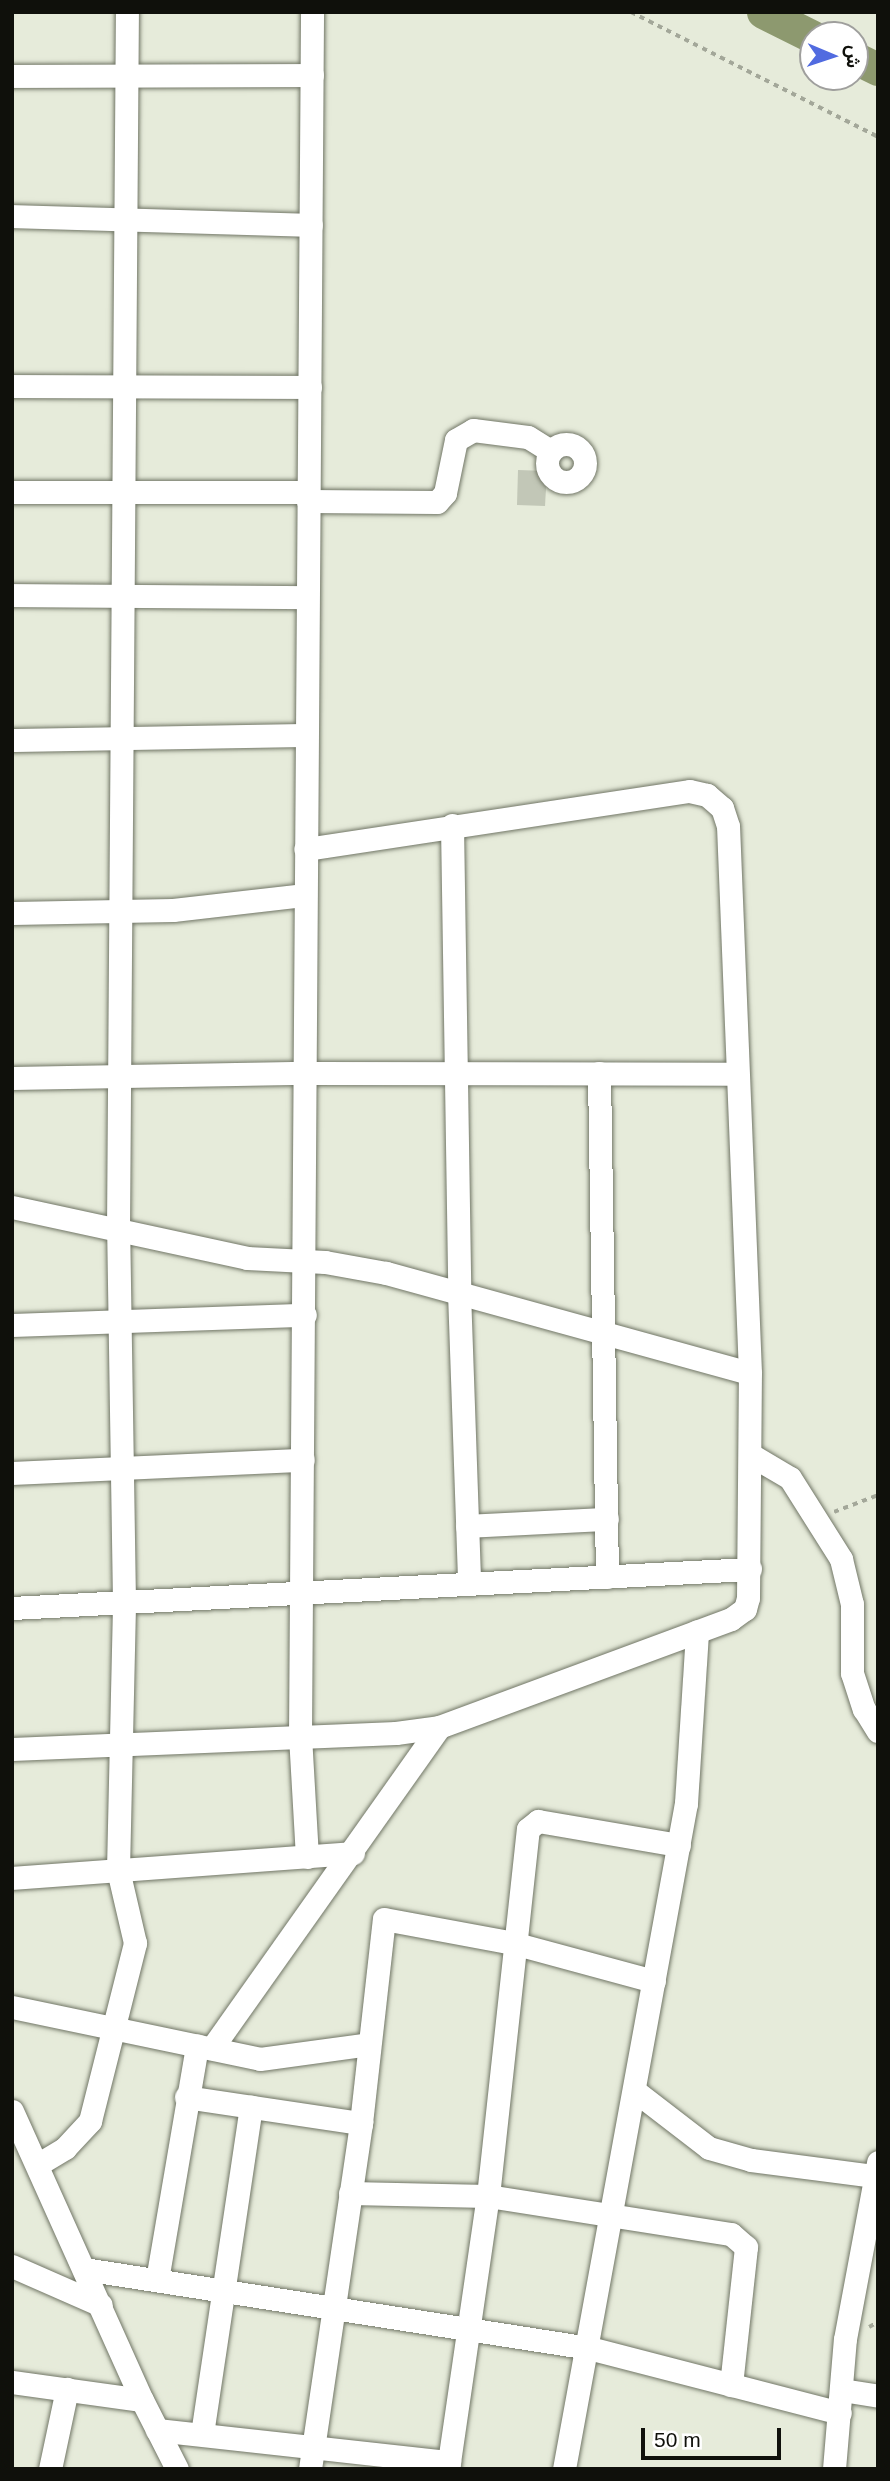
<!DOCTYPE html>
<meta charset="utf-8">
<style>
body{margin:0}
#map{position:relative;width:890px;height:2481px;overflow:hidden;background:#e6ebda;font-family:Arial,Vazirmatn,sans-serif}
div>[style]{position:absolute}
.river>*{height:33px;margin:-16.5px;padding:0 16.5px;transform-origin:16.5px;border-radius:16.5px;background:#8d996f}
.building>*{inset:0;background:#c2c7b7}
.path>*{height:3.5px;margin-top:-1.75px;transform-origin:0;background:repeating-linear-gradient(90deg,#a3a799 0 5px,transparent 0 10px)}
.roads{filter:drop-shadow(0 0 2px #717666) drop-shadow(0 0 2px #717666)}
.minor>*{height:23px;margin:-11.5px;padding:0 11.5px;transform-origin:11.5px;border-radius:11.5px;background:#fff}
.minor>.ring{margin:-11.5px;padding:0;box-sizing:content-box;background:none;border:23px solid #fff;border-radius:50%}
span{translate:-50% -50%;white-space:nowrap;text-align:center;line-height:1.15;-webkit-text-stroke:5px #fff;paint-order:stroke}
.frame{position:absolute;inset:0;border:14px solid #0f100b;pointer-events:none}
.north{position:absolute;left:799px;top:21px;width:70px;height:70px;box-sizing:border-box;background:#fff;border:2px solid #9f9f9d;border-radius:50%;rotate:92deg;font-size:19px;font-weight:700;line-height:28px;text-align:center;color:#0f100b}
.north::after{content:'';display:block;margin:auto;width:24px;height:32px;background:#516be0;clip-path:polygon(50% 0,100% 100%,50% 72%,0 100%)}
.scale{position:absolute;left:641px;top:2428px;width:140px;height:32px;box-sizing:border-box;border:4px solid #0f100b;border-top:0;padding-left:9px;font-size:21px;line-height:24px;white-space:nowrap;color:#0f100b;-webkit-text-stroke:5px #fff;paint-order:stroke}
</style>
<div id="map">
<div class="river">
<i style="left:763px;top:12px;width:56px;rotate:26.6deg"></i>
<i style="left:855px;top:58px;width:25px;rotate:26deg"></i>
</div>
<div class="building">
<i style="clip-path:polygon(518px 470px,547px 471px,545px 506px,517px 505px)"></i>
</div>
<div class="path">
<i style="left:631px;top:12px;width:277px;rotate:26.8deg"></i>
<i style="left:834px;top:1512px;width:47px;rotate:-21.1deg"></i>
<i style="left:869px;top:2327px;width:10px;rotate:-29deg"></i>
</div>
<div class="roads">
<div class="minor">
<i style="left:12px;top:76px;width:300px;rotate:-0.2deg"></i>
<i style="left:12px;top:216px;width:299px;rotate:1.7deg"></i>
<i style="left:12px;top:386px;width:298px;rotate:0.2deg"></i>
<i class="ring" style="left:547px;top:444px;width:15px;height:15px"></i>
<i style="left:12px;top:492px;width:296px"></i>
<i style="left:308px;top:501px;width:129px;rotate:0.4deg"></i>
<i style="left:437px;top:502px;width:12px;rotate:-48deg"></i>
<i style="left:445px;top:493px;width:54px;rotate:-78.3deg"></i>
<i style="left:456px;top:440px;width:20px;rotate:-30deg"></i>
<i style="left:473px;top:430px;width:55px;rotate:7.3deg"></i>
<i style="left:528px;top:437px;width:26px;rotate:32deg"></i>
<i style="left:12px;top:595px;width:295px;rotate:0.4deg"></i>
<i style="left:12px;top:740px;width:294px;rotate:-1deg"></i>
<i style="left:452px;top:825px;width:467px;rotate:89.1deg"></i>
<i style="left:459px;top:1292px;width:292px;rotate:88deg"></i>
<i style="left:12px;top:913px;width:161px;rotate:-1.1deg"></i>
<i style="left:173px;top:910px;width:133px;rotate:-6.5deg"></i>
<i style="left:599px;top:1073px;width:504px;rotate:89.09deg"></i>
<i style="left:12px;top:1078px;width:294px;rotate:-1deg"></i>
<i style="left:306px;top:1073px;width:431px;rotate:0.1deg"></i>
<i style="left:12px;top:1207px;width:240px;rotate:12.2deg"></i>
<i style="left:247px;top:1258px;width:78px;rotate:2.9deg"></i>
<i style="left:325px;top:1262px;width:62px;rotate:10.2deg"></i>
<i style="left:386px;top:1273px;width:377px;rotate:15.4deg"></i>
<i style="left:12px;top:1325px;width:293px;rotate:-2deg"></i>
<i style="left:751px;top:1455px;width:45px;rotate:30.5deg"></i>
<i style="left:790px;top:1478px;width:96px;rotate:57.8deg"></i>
<i style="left:841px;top:1559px;width:46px;rotate:76.3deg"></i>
<i style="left:852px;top:1604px;width:69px;rotate:90deg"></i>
<i style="left:852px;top:1673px;width:38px;rotate:72deg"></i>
<i style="left:864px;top:1709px;width:26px;rotate:58deg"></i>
<i style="left:12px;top:1473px;width:291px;rotate:-2.6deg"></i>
<i style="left:467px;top:1526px;width:140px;rotate:-2.9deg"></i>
<i style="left:12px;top:1608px;width:739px;rotate:-3.03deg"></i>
<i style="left:12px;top:1749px;width:384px;rotate:-2.4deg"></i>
<i style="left:396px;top:1733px;width:43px;rotate:-7.9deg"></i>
<i style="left:439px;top:1727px;width:311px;rotate:-20.3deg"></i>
<i style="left:731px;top:1619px;width:17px;rotate:-36deg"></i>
<i style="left:745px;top:1609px;width:11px;rotate:-75deg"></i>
<i style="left:748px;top:1598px;width:225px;rotate:-89.5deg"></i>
<i style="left:750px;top:1373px;width:547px;rotate:-92.3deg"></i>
<i style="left:728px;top:826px;width:19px;rotate:-108deg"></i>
<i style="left:722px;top:808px;width:20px;rotate:-139deg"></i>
<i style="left:707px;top:795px;width:18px;rotate:-167deg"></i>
<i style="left:689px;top:791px;width:388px;rotate:171.4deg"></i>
<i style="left:307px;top:1857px;width:121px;rotate:-93.3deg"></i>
<i style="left:300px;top:1736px;width:1724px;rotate:-89.6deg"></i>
<i style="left:12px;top:1878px;width:342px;rotate:-4.2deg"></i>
<i style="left:12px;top:2007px;width:253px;rotate:11.8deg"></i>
<i style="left:260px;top:2059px;width:110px;rotate:-7.8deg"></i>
<i style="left:212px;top:2048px;width:393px;rotate:-54.7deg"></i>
<i style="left:635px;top:2091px;width:93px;rotate:37.6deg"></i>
<i style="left:709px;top:2148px;width:44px;rotate:15.9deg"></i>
<i style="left:751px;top:2160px;width:125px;rotate:7.4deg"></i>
<i style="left:186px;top:2097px;width:177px;rotate:8.5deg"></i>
<i style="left:12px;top:2111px;width:317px;rotate:65.8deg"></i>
<i style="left:142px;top:2400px;width:77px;rotate:63.1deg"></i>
<i style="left:37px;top:2165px;width:33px;rotate:-31deg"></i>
<i style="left:65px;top:2148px;width:37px;rotate:-47deg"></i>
<i style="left:90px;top:2121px;width:184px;rotate:-75.8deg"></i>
<i style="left:135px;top:1943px;width:75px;rotate:-103.1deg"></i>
<i style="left:118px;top:1870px;width:268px;rotate:-88.7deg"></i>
<i style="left:124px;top:1602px;width:372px;rotate:-90.9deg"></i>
<i style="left:118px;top:1230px;width:1218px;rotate:-89.58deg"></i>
<i style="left:350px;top:2193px;width:138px;rotate:1.2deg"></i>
<i style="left:488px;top:2196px;width:246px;rotate:8.9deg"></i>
<i style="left:731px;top:2234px;width:20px;rotate:41deg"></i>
<i style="left:746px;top:2247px;width:139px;rotate:96.2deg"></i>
<i style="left:12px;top:2266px;width:97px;rotate:23.7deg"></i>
<i style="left:84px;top:2269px;width:511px;rotate:8.89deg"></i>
<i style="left:589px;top:2348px;width:259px;rotate:14.5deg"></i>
<i style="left:157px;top:2280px;width:238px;rotate:-80.3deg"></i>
<i style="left:12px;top:2382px;width:131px;rotate:7.9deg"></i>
<i style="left:842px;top:2390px;width:36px;rotate:9deg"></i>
<i style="left:157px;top:2430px;width:294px;rotate:6.3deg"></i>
<i style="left:202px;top:2434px;width:331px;rotate:-81.5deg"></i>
<i style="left:50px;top:2469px;width:82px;rotate:-78deg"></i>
<i style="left:310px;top:2469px;width:350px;rotate:-81.6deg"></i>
<i style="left:361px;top:2123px;width:205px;rotate:-83.6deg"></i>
<i style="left:384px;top:1919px;width:131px;rotate:10.5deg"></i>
<i style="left:513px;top:1943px;width:146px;rotate:15.1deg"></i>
<i style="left:448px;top:2469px;width:276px;rotate:-81.7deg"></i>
<i style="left:488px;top:2196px;width:369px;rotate:-83.8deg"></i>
<i style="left:528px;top:1829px;width:13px;rotate:-39deg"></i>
<i style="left:538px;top:1821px;width:143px;rotate:9.7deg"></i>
<i style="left:564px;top:2469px;width:677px;rotate:-79.62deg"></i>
<i style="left:686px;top:1803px;width:172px;rotate:-86.3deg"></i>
<i style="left:834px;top:2469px;width:130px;rotate:-85.2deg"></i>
<i style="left:845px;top:2339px;width:180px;rotate:-79.4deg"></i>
</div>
</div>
<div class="frame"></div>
<div class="north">ش</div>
<div class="scale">50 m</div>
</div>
